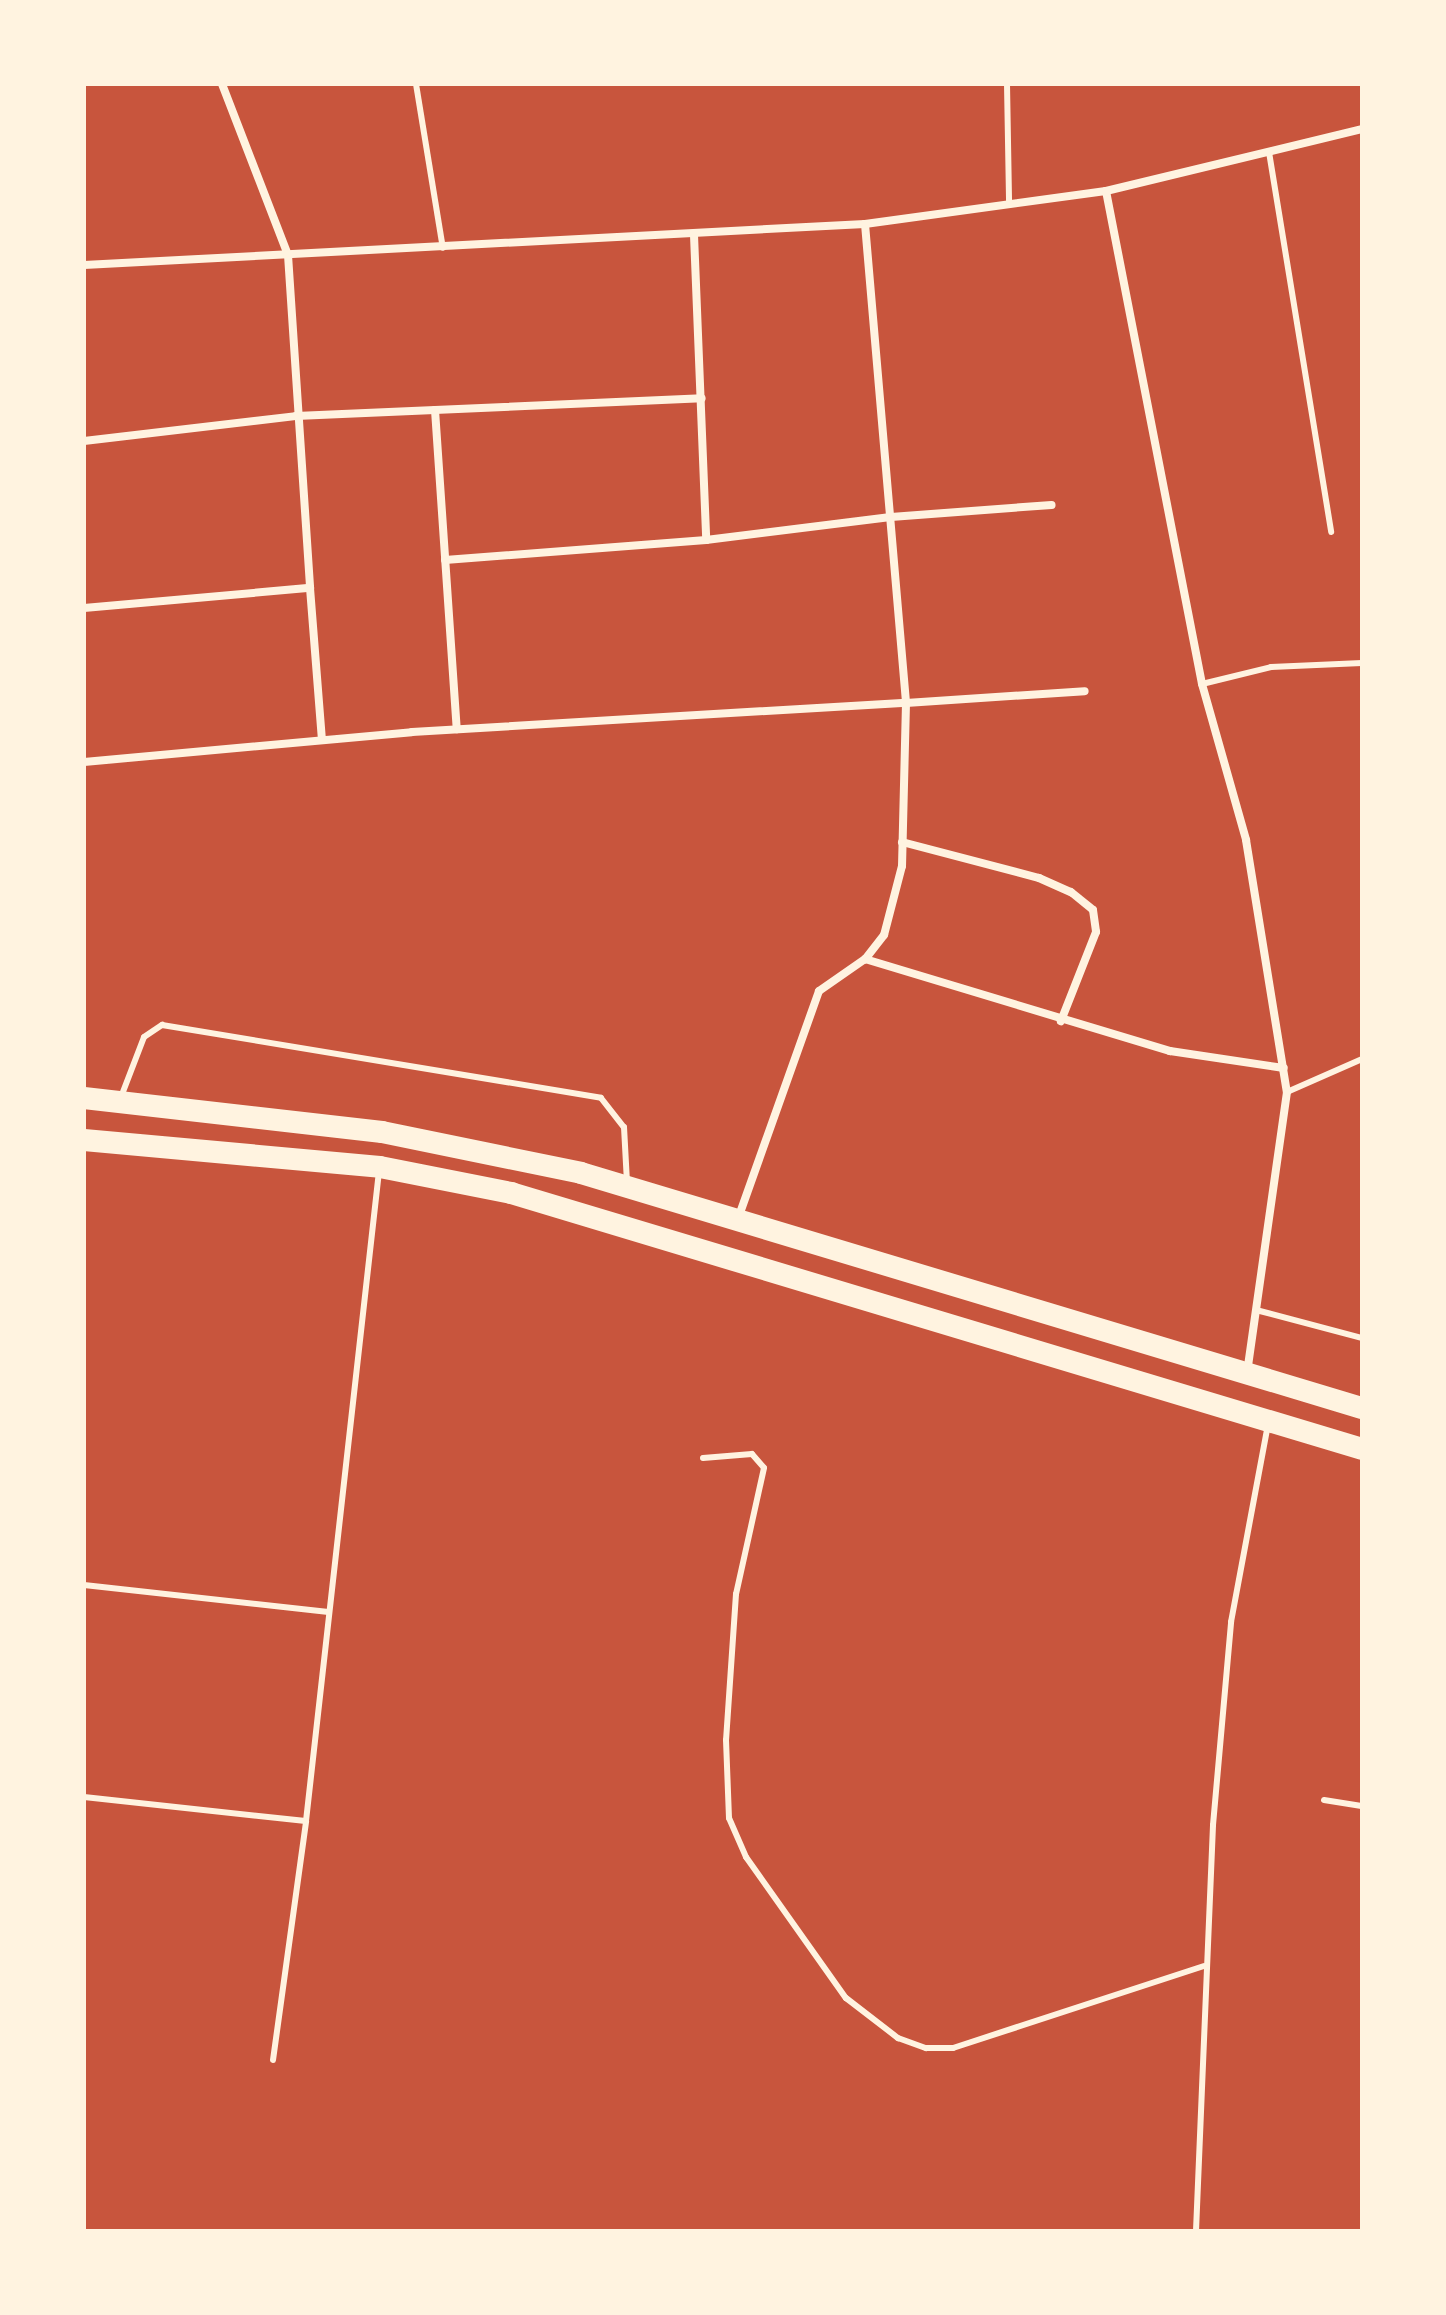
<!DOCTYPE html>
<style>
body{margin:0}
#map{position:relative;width:1446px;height:2315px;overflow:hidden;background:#c8553d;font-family:"Zilla Slab",serif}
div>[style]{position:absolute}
.service>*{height:6px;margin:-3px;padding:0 3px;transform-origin:3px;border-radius:3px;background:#fff3e0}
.minor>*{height:8px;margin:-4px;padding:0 4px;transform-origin:4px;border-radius:4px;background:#fff3e0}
.trunk>*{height:22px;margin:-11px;padding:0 11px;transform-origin:11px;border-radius:11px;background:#fff3e0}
span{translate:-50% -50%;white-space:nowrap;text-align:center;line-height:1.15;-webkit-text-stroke:7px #fff3e0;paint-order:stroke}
.frame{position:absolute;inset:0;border:86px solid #fff3e0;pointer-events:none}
</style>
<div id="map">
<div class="service">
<i style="left:416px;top:84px;width:166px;rotate:80.7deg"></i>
<i style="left:1007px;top:84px;width:120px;rotate:89deg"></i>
<i style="left:1269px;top:152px;width:385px;rotate:80.7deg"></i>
<i style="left:1202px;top:684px;width:71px;rotate:-13.8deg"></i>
<i style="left:1271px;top:667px;width:91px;rotate:-2.5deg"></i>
<i style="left:1287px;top:1092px;width:82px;rotate:-23.7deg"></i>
<i style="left:121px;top:1097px;width:64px;rotate:-69deg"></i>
<i style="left:144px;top:1037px;width:22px;rotate:-34deg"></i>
<i style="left:162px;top:1025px;width:445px;rotate:9.4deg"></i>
<i style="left:601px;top:1098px;width:37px;rotate:52deg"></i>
<i style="left:624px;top:1127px;width:56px;rotate:86.9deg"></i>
<i style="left:1256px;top:1310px;width:110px;rotate:14.8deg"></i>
<i style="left:703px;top:1458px;width:49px;rotate:-4.7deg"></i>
<i style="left:752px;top:1454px;width:18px;rotate:49deg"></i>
<i style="left:764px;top:1468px;width:129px;rotate:102.5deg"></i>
<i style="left:736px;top:1594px;width:146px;rotate:93.9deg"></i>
<i style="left:726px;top:1740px;width:78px;rotate:87.8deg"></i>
<i style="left:729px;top:1818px;width:43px;rotate:66.4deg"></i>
<i style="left:746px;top:1857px;width:173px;rotate:54.7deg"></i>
<i style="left:846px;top:1998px;width:66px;rotate:37.6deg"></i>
<i style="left:898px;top:2038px;width:30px;rotate:20deg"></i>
<i style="left:926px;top:2048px;width:27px"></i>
<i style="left:953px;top:2048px;width:264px;rotate:-18.1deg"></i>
<i style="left:84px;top:1585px;width:246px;rotate:6.3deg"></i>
<i style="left:84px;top:1797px;width:223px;rotate:6.2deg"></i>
<i style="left:1324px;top:1800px;width:38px;rotate:9deg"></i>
<i style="left:273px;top:2060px;width:241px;rotate:-82.1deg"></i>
<i style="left:306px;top:1821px;width:654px;rotate:-83.59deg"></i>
<i style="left:1196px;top:2231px;width:406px;rotate:-87.6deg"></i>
<i style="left:1213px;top:1825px;width:204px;rotate:-84.9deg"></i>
<i style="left:1231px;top:1622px;width:201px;rotate:-79.4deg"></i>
</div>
<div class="minor">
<i style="left:222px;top:84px;width:183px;rotate:68.9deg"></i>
<i style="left:288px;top:255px;width:334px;rotate:86.2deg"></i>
<i style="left:1106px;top:191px;width:502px;rotate:78.98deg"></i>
<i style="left:1202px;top:684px;width:162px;rotate:74.2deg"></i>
<i style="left:1246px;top:840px;width:255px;rotate:80.8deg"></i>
<i style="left:1287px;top:1092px;width:283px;rotate:98.1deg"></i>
<i style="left:865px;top:224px;width:481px;rotate:85.1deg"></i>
<i style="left:906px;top:703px;width:179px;rotate:-3.8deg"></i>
<i style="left:694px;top:235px;width:305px;rotate:87.7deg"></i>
<i style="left:706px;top:540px;width:186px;rotate:-7.1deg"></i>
<i style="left:891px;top:517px;width:161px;rotate:-4.3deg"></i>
<i style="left:84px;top:265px;width:782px;rotate:-3.01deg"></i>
<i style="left:865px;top:224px;width:243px;rotate:-7.8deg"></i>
<i style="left:1106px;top:191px;width:263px;rotate:-13.6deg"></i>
<i style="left:435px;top:410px;width:320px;rotate:86.1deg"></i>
<i style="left:84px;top:441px;width:213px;rotate:-6.7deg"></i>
<i style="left:296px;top:416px;width:406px;rotate:-2.5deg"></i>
<i style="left:445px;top:560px;width:262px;rotate:-4.4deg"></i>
<i style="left:84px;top:608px;width:227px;rotate:-5.1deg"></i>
<i style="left:310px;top:588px;width:152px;rotate:85.5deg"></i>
<i style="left:84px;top:762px;width:329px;rotate:-5.2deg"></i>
<i style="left:412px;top:732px;width:495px;rotate:-3.4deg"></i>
<i style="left:906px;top:703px;width:163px;rotate:91.4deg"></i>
<i style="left:902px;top:866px;width:71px;rotate:104.6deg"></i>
<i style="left:884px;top:935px;width:31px;rotate:128deg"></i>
<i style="left:865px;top:959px;width:56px;rotate:145.2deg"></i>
<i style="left:819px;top:991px;width:241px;rotate:109.6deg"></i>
<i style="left:902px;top:842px;width:142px;rotate:14.7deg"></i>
<i style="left:1039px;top:878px;width:35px;rotate:24deg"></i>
<i style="left:1071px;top:892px;width:28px;rotate:39deg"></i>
<i style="left:1093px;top:910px;width:22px;rotate:82deg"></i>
<i style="left:1096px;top:932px;width:96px;rotate:111.5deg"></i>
<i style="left:865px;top:959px;width:319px;rotate:16.8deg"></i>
<i style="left:1170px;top:1051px;width:115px;rotate:8.5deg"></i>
</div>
<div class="trunk">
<i style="left:84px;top:1098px;width:300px;rotate:6.5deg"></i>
<i style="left:382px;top:1132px;width:203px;rotate:11.6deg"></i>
<i style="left:581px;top:1173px;width:816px;rotate:16.75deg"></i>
<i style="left:84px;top:1140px;width:297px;rotate:5.2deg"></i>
<i style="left:380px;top:1167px;width:134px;rotate:11.2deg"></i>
<i style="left:511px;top:1193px;width:889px;rotate:16.74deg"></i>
</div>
<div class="frame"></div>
</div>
